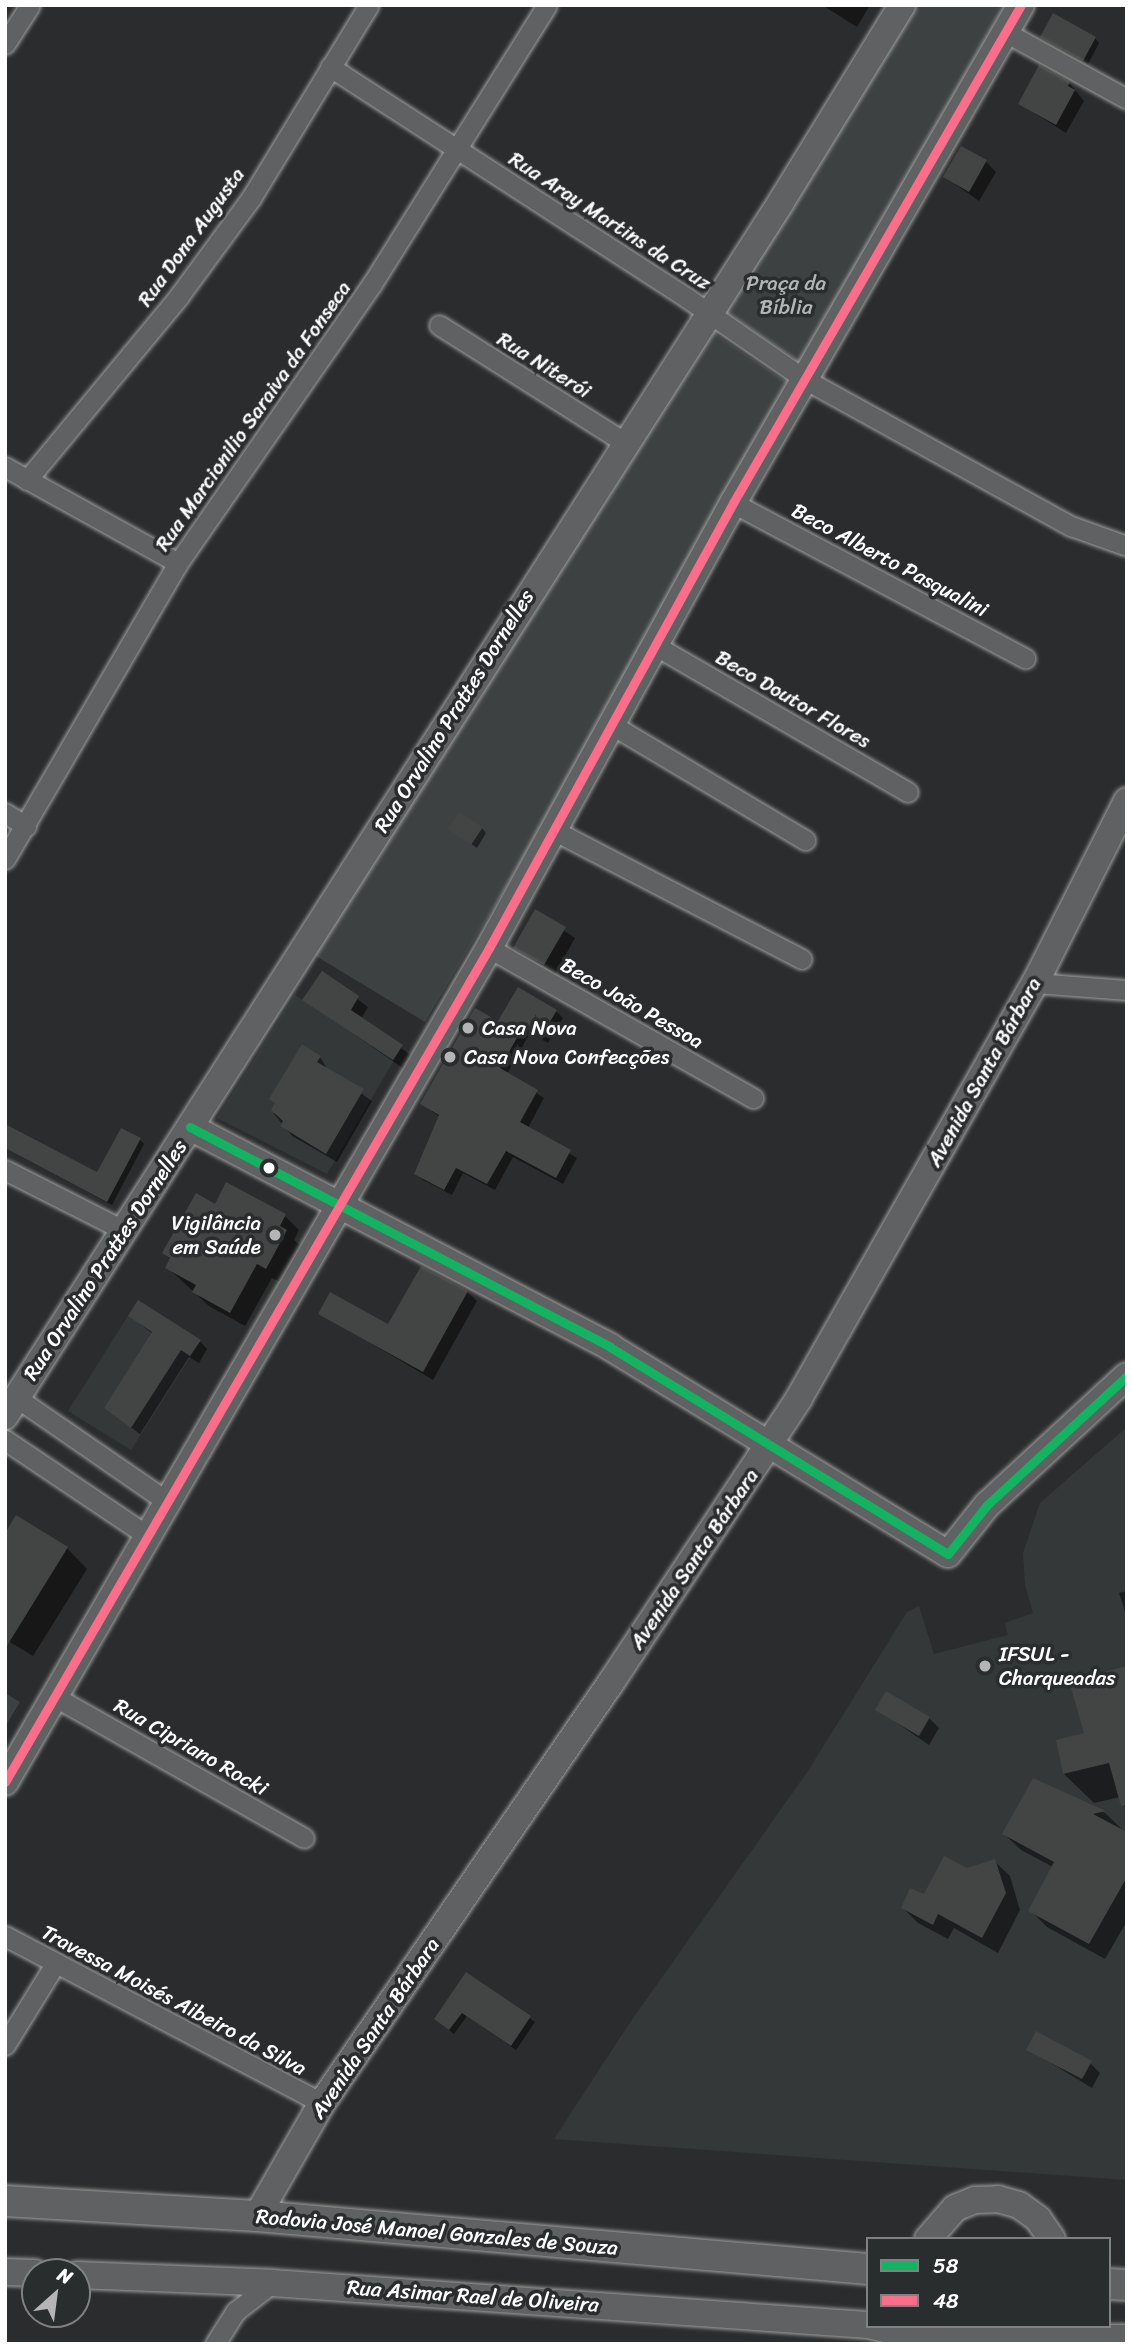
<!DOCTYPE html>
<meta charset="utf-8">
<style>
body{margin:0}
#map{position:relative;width:1132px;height:2349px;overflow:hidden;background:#2b2c2d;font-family:Sriracha,sans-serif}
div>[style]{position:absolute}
.built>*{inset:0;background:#353839}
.green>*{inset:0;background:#3e4142}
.shadow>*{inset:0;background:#0007}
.building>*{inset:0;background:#434444}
.roads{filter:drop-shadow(0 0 2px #a0a0a0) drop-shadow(0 0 2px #a0a0a0)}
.street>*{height:19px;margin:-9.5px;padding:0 9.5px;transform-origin:9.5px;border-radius:9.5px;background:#606162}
.secondary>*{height:26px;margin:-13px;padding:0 13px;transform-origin:13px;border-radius:13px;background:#606162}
.primary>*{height:30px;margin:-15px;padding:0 15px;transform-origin:15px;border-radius:15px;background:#606162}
.bus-1>*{height:9px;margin:-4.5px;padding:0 4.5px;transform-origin:4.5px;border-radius:4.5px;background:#13b361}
.bus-2>*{height:9px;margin:-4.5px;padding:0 4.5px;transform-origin:4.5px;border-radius:4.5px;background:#fb6d88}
.dots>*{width:19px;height:19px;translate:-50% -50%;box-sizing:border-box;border:4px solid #2a2d2e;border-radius:50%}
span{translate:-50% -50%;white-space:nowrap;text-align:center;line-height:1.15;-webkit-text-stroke:7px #2a2d2e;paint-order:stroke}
.street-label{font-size:21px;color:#fff}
.park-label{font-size:21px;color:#b3b4b5}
.poi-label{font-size:21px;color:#fff}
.left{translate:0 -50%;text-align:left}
.right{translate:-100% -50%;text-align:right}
.frame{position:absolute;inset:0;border:7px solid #fff;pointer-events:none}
.legend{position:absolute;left:866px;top:2237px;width:245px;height:91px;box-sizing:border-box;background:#2a2d2e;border:2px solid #7f8182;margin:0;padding:9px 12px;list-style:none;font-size:21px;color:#fff}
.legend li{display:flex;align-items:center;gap:14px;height:35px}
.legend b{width:35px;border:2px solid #7f8182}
.north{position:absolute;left:21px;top:2258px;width:70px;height:70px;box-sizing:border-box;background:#2a2d2e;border:2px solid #7f8182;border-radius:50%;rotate:28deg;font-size:19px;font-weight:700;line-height:28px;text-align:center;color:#fff}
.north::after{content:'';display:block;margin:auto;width:24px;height:32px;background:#b5b5b6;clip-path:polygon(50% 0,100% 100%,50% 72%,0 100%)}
</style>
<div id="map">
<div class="built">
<i style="clip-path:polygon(322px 971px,359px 996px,350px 1010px,403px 1045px,327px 1174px,217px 1118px,295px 995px,303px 1000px)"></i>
<i style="clip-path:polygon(138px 1300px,201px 1340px,131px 1450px,68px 1411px)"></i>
<i style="clip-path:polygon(1127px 1427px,1127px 2180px,554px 2139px,629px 2024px,808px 1771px,907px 1612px,919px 1606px,934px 1654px,1008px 1635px,1005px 1623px,1033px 1613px,1025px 1585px,1023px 1553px,1040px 1503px)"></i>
</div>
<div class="green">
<i style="clip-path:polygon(916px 5px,1005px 5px,801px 363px,722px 309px)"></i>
<i style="clip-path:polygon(708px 329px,788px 383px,515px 872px,425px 1022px,311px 953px)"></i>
<i style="clip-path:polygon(5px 1693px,20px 1702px,5px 1727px)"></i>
</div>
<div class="shadow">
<i style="clip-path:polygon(822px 5px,870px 5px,857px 27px)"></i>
<i style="clip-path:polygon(1042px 37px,1095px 38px,1099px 43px,1088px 64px)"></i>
<i style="clip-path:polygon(1040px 67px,1069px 83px,1084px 101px,1066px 133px,1020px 104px)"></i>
<i style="clip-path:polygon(986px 162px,996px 172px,979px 201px,945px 177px)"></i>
<i style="clip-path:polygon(482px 828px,486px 833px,477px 848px,450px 829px)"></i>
<i style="clip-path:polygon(535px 911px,575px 938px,555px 974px,515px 947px)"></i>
<i style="clip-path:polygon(322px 973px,368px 1007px,361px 1019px,412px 1056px,404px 1069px,305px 1000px)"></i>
<i style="clip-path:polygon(556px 1011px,563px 1018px,548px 1043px,530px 1033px,507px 1074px,544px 1098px,528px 1128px,577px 1158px,563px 1184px,513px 1157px,495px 1190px,463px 1173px,452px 1195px,423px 1180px,416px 1173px,440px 1117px,422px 1104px,499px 1024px)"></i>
<i style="clip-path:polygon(320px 1057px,328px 1070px,372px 1101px,337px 1162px,292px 1136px,274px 1114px,277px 1104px)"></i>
<i style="clip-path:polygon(5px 1125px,98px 1174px,140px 1140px,144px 1144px,112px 1205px,5px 1148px)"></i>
<i style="clip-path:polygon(216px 1206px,285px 1216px,299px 1230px,294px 1240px,301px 1246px,280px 1282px,272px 1278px,245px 1326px,209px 1306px,167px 1267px,171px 1260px,164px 1253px)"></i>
<i style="clip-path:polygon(467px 1292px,477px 1301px,433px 1380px,320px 1313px,389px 1327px)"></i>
<i style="clip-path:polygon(130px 1316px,200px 1341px,207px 1349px,199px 1363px,189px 1357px,140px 1434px,114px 1415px,153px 1334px)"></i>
<i style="clip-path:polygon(67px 1548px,87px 1569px,33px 1656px,5px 1639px)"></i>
<i style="clip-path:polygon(1127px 1591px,1127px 1618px,1119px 1593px)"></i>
<i style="clip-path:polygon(1127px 1668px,1127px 1811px,1120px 1797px,1094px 1803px,1064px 1774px)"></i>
<i style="clip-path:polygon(878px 1710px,929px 1718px,939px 1728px,929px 1745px)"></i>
<i style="clip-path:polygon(1034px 1780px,1105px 1813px,1127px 1834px,1127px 1921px,1105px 1959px,1047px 1927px,1031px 1911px,1053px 1867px,1021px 1850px,1004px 1834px)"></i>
<i style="clip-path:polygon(994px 1861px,1010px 1876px,1020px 1910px,998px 1953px,954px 1928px,948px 1939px,918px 1923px,903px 1908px,967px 1870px)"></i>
<i style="clip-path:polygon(467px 1974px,535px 2022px,516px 2050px,467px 2016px,454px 2034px,440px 2023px)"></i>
<i style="clip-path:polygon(1028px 2049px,1090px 2063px,1100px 2073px,1092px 2088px)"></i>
</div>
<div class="building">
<i style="clip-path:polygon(1053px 13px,1096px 37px,1083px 61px,1040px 37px)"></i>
<i style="clip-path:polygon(1039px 65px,1070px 82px,1068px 86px,1075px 90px,1056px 125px,1018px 104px)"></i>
<i style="clip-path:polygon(961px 146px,987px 160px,969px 192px,943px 177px)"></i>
<i style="clip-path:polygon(459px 812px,483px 827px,471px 845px,448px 829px)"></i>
<i style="clip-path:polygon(535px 909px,566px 927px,544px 965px,513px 948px)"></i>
<i style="clip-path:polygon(322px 971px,359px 996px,351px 1010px,403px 1045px,393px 1060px,302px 1000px)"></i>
<i style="clip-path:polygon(518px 987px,557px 1010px,541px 1037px,523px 1027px,500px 1068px,538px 1090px,520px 1122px,571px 1150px,556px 1178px,506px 1151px,487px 1184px,456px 1168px,444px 1190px,414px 1174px,439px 1115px,420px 1104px,475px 1008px,498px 1021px)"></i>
<i style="clip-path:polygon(302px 1044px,321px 1056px,317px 1062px,364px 1089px,326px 1154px,280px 1126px,283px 1121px,271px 1110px,275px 1103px,269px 1099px)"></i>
<i style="clip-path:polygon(5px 1124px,97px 1172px,121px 1128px,141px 1138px,107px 1202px,5px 1148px)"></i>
<i style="clip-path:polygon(226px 1182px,286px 1214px,280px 1226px,287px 1230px,266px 1269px,257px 1264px,230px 1313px,192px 1292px,196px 1285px,165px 1268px,170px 1258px,162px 1253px,196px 1193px,215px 1204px)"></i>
<i style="clip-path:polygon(421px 1266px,468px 1291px,423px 1372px,318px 1314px,330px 1292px,388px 1324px)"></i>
<i style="clip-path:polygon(138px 1300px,201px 1340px,190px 1356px,181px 1350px,131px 1428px,104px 1408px,152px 1332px,128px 1316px)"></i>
<i style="clip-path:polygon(16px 1515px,68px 1547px,5px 1649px,5px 1533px)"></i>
<i style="clip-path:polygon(1127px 1666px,1127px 1805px,1121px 1806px,1109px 1763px,1063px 1774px,1056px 1740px,1084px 1733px,1069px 1681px)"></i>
<i style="clip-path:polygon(886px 1691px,930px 1717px,919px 1736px,875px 1710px)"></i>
<i style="clip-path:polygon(1033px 1778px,1106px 1811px,1093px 1814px,1127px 1832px,1127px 1877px,1089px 1944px,1028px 1911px,1054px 1862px,1002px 1834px)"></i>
<i style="clip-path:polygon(944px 1856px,967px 1868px,995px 1859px,1006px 1893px,982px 1938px,938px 1914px,933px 1925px,901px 1908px,910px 1888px,924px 1894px)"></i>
<i style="clip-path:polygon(466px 1972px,531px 2016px,511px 2046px,462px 2013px,449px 2030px,434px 2019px)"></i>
<i style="clip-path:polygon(1036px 2031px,1092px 2061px,1082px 2079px,1026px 2050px)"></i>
</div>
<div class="roads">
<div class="street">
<i style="left:1005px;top:32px;width:139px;rotate:28.8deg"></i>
<i style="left:5px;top:44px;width:46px;rotate:-57.3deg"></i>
<i style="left:330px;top:67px;width:425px;rotate:32.9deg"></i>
<i style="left:687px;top:298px;width:145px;rotate:34.6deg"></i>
<i style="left:806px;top:380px;width:303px;rotate:28.9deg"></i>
<i style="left:1071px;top:526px;width:59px;rotate:19.7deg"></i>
<i style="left:439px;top:325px;width:219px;rotate:32.3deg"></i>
<i style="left:5px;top:467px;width:198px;rotate:29deg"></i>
<i style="left:27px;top:480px;width:239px;rotate:-50.4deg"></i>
<i style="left:179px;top:296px;width:122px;rotate:-53.7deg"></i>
<i style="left:251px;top:198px;width:226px;rotate:-58.6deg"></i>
<i style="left:733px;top:503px;width:331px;rotate:28deg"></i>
<i style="left:656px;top:646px;width:291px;rotate:30.1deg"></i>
<i style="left:612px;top:725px;width:225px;rotate:30.8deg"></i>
<i style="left:5px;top:813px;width:25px;rotate:32deg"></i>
<i style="left:553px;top:830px;width:280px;rotate:27.4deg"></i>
<i style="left:5px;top:859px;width:343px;rotate:-59.7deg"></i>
<i style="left:178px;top:563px;width:340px;rotate:-55.2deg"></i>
<i style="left:372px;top:284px;width:329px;rotate:-57.9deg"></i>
<i style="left:489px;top:948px;width:304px;rotate:29.6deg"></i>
<i style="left:1035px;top:983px;width:92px;rotate:4.4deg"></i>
<i style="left:5px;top:1170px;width:135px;rotate:26.9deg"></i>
<i style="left:17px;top:1398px;width:183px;rotate:34.6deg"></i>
<i style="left:5px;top:1440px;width:172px;rotate:33.9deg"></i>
<i style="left:55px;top:1697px;width:286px;rotate:29.5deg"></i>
<i style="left:5px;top:1936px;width:358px;rotate:27.8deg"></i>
<i style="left:5px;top:2045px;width:95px;rotate:-58.3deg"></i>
<i style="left:215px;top:2344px;width:39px;rotate:-58deg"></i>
<i style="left:236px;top:2311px;width:46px;rotate:-37.9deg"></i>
</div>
<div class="secondary">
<i style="left:190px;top:1127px;width:474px;rotate:27.6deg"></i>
<i style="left:610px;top:1347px;width:396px;rotate:31.5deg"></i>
<i style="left:948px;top:1554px;width:63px;rotate:-51.5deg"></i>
<i style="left:987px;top:1505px;width:190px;rotate:-42.7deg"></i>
<i style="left:5px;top:1416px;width:1441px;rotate:-57.41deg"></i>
<i style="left:781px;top:202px;width:231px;rotate:-58.4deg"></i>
<i style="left:5px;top:1782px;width:964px;rotate:-59.87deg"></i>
<i style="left:489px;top:948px;width:508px;rotate:-61.26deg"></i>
<i style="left:733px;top:503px;width:575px;rotate:-59.96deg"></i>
<i style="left:257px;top:2216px;width:130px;rotate:-60.1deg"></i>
<i style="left:322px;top:2103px;width:512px;rotate:-55.5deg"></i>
<i style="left:612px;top:1681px;width:339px;rotate:-56.5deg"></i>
<i style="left:799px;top:1398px;width:477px;rotate:-60.4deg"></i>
<i style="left:1035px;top:983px;width:204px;rotate:-63.2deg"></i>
<i style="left:928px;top:2239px;width:41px;rotate:-48.9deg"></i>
<i style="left:955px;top:2208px;width:22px;rotate:-22deg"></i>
<i style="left:975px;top:2200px;width:23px;rotate:-2deg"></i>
<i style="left:998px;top:2199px;width:22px;rotate:16deg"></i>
<i style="left:1019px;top:2205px;width:24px;rotate:36deg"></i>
<i style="left:1038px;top:2219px;width:24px;rotate:55deg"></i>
<i style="left:5px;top:2272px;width:30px;rotate:2deg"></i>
<i style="left:77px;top:2275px;width:195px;rotate:2.3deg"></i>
<i style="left:272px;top:2283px;width:597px;rotate:4.03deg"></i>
<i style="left:872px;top:2326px;width:50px;rotate:13.8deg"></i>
<i style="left:921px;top:2338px;width:206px"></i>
</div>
<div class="primary">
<i style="left:5px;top:2201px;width:252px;rotate:3.4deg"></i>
<i style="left:257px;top:2216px;width:613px;rotate:4.96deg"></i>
<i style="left:1109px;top:2284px;width:18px;rotate:3deg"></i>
</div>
</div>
<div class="bus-1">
<i style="left:190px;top:1127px;width:474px;rotate:27.6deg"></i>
<i style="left:610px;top:1347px;width:396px;rotate:31.5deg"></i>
<i style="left:948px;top:1554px;width:63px;rotate:-51.5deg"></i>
<i style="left:987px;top:1505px;width:190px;rotate:-42.7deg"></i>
</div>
<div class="bus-2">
<i style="left:5px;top:1782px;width:964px;rotate:-59.87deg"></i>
<i style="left:489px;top:948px;width:508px;rotate:-61.26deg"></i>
<i style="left:733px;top:503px;width:575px;rotate:-59.96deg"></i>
</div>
<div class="dots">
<i style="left:468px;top:1028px;background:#b5b5b6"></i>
<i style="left:450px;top:1057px;background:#b5b5b6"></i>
<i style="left:269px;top:1168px;background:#fff"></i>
<i style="left:275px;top:1235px;background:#b5b5b6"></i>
<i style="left:985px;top:1666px;background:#b5b5b6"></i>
</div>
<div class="street-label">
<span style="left:610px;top:221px;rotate:33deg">Rua Aray Martins da Cruz</span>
<span style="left:191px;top:237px;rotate:-54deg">Rua Dona Augusta</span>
<span style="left:544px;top:365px;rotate:32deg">Rua Niterói</span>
<span style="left:253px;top:416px;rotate:-55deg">Rua Marcionilio Saraiva da Fonseca</span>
<span style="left:890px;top:560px;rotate:28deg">Beco Alberto Pasqualini</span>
<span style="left:793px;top:699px;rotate:30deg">Beco Doutor Flores</span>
<span style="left:454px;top:711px;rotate:-58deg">Rua Orvalino Prattes Dornelles</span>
<span style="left:632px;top:1003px;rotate:30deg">Beco João Pessoa</span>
<span style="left:984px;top:1072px;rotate:-61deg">Avenida Santa Bárbara</span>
<span style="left:105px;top:1260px;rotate:-57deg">Rua Orvalino Prattes Dornelles</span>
<span style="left:694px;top:1559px;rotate:-56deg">Avenida Santa Bárbara</span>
<span style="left:191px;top:1747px;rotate:30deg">Rua Cipriano Rocki</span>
<span style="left:174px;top:2000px;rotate:28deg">Travessa Moisés Aibeiro da Silva</span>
<span style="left:375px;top:2028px;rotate:-56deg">Avenida Santa Bárbara</span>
<span style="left:437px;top:2232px;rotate:5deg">Rodovia José Manoel Gonzales de Souza</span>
<span style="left:473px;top:2296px;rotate:4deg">Rua Asimar Rael de Oliveira</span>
</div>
<div class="park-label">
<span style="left:786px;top:295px">Praça da<br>Bíblia</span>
</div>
<div class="poi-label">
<span class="left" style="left:482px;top:1028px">Casa Nova</span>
<span class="left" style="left:464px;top:1057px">Casa Nova Confecções</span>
<span class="right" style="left:261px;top:1235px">Vigilância<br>em Saúde</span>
<span class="left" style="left:999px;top:1666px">IFSUL -<br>Charqueadas</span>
</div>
<div class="frame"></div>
<ul class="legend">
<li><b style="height:9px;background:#13b361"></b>58</li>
<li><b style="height:9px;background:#fb6d88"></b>48</li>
</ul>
<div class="north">N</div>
</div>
